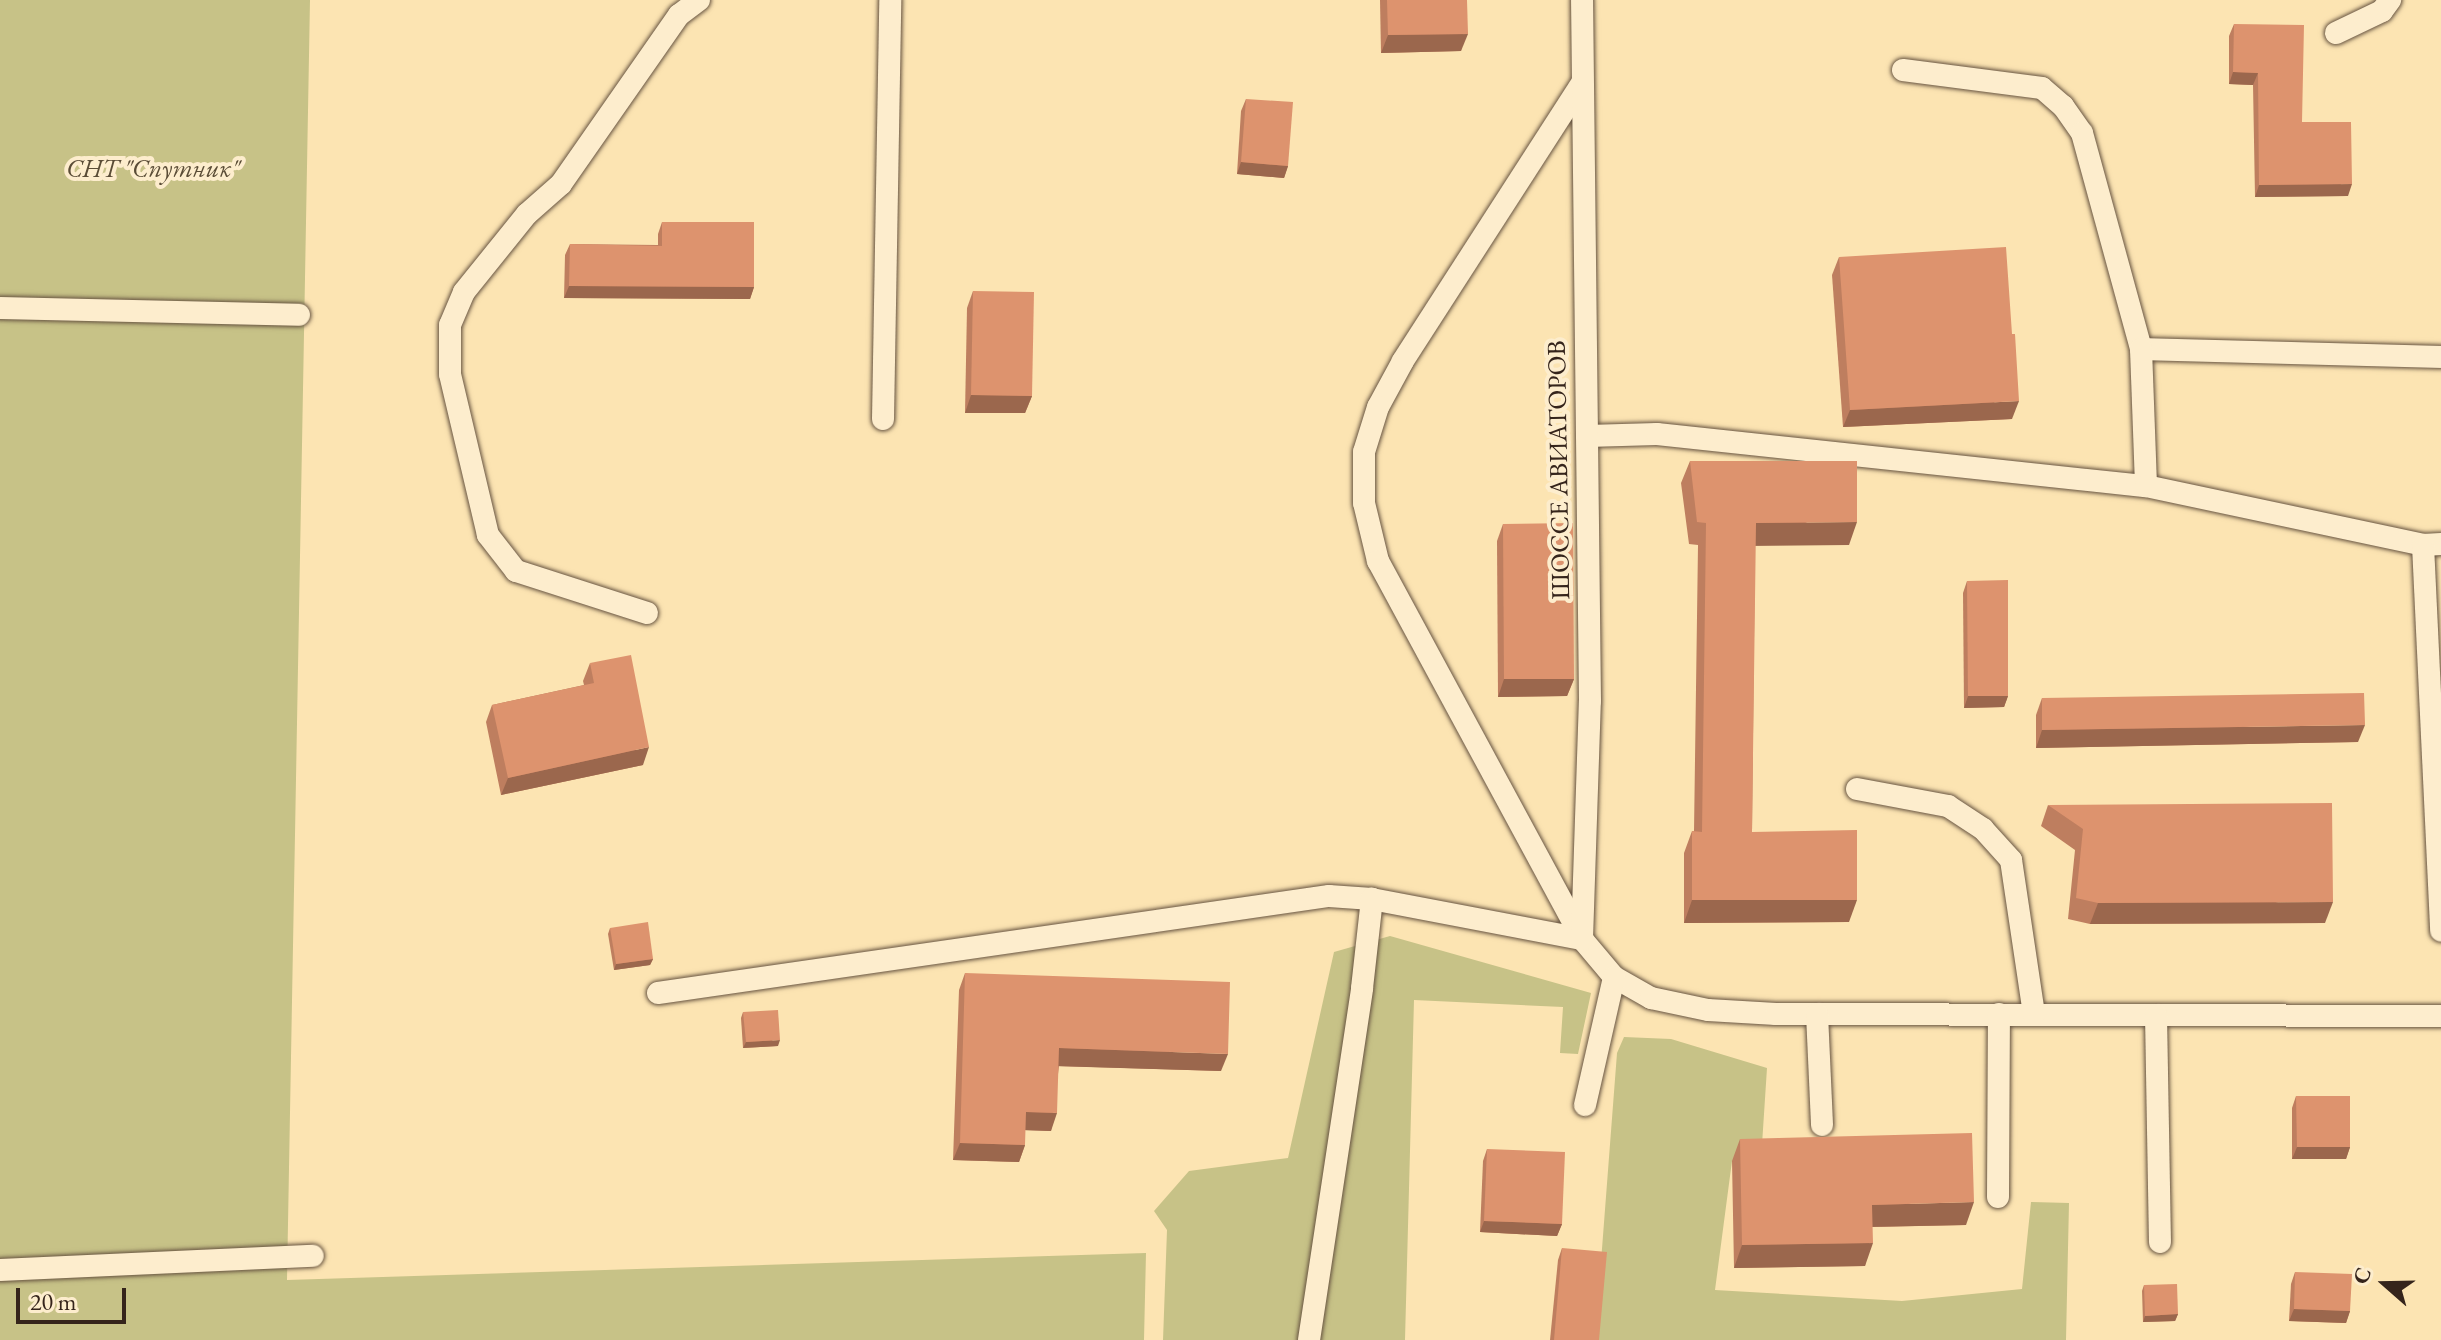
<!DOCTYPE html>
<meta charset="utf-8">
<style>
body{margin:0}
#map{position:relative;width:2441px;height:1340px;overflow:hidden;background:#fce4b2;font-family:"EB Garamond",serif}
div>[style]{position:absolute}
.green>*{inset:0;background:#c7c287}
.roads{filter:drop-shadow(0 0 2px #675441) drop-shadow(0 0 2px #675441)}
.lane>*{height:22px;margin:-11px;padding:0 11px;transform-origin:11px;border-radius:11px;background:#fdedcd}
.wall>*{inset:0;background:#be7e5f}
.shaded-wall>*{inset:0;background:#9b674d}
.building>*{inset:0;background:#dd936e}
span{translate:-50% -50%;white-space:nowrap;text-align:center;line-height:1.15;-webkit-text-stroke:8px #fdedcd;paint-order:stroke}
.park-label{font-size:26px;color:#5a4c36;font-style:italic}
.street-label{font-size:26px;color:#35241b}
.north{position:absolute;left:2345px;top:1244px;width:80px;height:80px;-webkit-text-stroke:6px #fdedcd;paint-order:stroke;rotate:290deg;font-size:22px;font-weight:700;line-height:32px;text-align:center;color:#35241b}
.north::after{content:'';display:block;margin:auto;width:28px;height:36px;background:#35241b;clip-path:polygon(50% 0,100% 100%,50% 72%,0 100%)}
.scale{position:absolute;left:16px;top:1288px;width:110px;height:36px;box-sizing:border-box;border:4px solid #35241b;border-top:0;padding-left:10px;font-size:24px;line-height:28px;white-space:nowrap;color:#35241b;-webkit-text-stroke:6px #fdedcd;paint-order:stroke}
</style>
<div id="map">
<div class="green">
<i style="clip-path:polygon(0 0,310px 0,287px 1280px,1146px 1253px,1144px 1340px,0 1340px)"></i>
<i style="clip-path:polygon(1390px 936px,1591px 993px,1578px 1054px,1560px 1053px,1563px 1007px,1414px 1000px,1405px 1340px,1163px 1340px,1167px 1230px,1154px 1211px,1189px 1171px,1288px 1158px,1334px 952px)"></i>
<i style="clip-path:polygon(1624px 1037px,1671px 1039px,1767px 1068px,1761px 1160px,1732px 1161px,1715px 1290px,1902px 1301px,2022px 1289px,2031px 1202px,2069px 1203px,2066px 1340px,1595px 1340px,1617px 1053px)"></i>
</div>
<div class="roads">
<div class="lane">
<i style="left:2336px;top:33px;width:51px;rotate:-25.6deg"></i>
<i style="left:2382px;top:11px;width:14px;rotate:-54deg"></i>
<i style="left:1903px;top:70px;width:140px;rotate:7.4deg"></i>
<i style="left:2042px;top:88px;width:28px;rotate:41deg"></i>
<i style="left:2063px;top:106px;width:33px;rotate:55deg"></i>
<i style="left:2082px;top:133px;width:224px;rotate:74.7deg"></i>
<i style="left:2141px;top:349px;width:300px;rotate:1.5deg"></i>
<i style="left:1582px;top:83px;width:331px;rotate:122.8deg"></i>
<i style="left:1403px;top:361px;width:52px;rotate:118.5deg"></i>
<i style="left:1378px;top:407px;width:47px;rotate:107.3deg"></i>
<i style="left:1364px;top:452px;width:51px;rotate:90deg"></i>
<i style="left:1364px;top:503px;width:60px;rotate:76.4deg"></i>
<i style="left:1378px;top:561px;width:430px;rotate:61.6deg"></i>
<i style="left:1582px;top:939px;width:50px;rotate:49.9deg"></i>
<i style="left:1614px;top:977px;width:43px;rotate:29.6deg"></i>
<i style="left:1651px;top:998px;width:58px;rotate:11.9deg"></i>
<i style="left:1708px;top:1010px;width:68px;rotate:3.4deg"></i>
<i style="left:1776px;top:1014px;width:665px;rotate:0.17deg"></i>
<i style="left:0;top:308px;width:299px;rotate:1.3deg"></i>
<i style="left:2141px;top:349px;width:137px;rotate:87.9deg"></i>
<i style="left:883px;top:419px;width:419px;rotate:-89deg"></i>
<i style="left:1587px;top:436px;width:70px;rotate:-1.6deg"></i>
<i style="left:1657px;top:434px;width:492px;rotate:6.1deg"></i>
<i style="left:2146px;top:486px;width:283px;rotate:12deg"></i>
<i style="left:2441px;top:544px;width:18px;rotate:177deg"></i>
<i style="left:2423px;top:545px;width:386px;rotate:87.3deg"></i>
<i style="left:647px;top:613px;width:138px;rotate:-162.2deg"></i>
<i style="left:516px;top:571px;width:46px;rotate:-127.9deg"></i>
<i style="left:488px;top:535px;width:165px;rotate:-103.3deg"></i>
<i style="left:450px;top:374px;width:49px;rotate:-90deg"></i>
<i style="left:450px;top:325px;width:36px;rotate:-67deg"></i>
<i style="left:464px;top:292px;width:100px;rotate:-51.1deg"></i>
<i style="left:527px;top:214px;width:45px;rotate:-41.4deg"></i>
<i style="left:561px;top:184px;width:206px;rotate:-55.1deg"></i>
<i style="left:679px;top:15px;width:25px;rotate:-37deg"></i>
<i style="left:1857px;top:789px;width:93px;rotate:10.6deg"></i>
<i style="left:1948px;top:806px;width:42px;rotate:33.3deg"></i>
<i style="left:1983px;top:829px;width:42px;rotate:47.9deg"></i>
<i style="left:2011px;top:860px;width:156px;rotate:81.5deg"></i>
<i style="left:658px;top:993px;width:678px;rotate:-8.23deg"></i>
<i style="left:1329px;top:896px;width:43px;rotate:4deg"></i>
<i style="left:1372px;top:899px;width:214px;rotate:10.8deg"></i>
<i style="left:1582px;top:939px;width:238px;rotate:-88.1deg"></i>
<i style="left:1590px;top:701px;width:701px;rotate:-90.65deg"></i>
<i style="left:1817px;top:1014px;width:111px;rotate:87.4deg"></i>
<i style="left:2156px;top:1015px;width:227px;rotate:89deg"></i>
<i style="left:1585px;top:1105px;width:131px;rotate:-77.2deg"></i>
<i style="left:1998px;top:1197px;width:183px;rotate:-89.7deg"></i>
<i style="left:0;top:1270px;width:313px;rotate:-2.6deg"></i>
<i style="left:1309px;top:1340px;width:356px;rotate:-81.4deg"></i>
<i style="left:1362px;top:988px;width:90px;rotate:-83.6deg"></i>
</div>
</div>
<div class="wall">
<i style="clip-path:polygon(1380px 0,1467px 0,1461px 51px,1381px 53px)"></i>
<i style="clip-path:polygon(2234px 24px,2302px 122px,2348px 196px,2255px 197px,2253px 85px,2229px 84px,2229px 36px)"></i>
<i style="clip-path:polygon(1246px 99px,1288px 166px,1284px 178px,1237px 174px,1241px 111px)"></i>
<i style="clip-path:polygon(662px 222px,754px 287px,750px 299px,564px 298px,565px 255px,570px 244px,658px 245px,658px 234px)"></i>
<i style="clip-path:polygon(1839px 257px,2012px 419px,1843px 427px,1832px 275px)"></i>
<i style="clip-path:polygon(973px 291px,1032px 396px,1025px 413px,965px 413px,967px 308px)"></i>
<i style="clip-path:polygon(1690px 461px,1849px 545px,1755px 545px,1752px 832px,1849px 922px,1684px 923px,1684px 853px,1692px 831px,1694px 831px,1698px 545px,1689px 544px,1681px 483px)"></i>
<i style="clip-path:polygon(1503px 524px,1574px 679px,1567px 696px,1498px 697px,1497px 541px)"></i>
<i style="clip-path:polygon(1967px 581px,2008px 696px,2004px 707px,1964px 708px,1963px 593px)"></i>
<i style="clip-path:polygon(590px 663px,643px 765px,501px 795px,486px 722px,492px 705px,584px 685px,583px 681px)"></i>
<i style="clip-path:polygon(2042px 698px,2358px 742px,2036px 748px,2036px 715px)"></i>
<i style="clip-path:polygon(2048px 805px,2325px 923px,2090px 924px,2068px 919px,2075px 850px,2041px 826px)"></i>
<i style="clip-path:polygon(610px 928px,653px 959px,650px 965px,614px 970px,608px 934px)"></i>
<i style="clip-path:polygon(965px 973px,1221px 1071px,1059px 1066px,1051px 1131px,1025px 1130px,1025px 1145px,1019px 1162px,953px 1160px,959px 990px)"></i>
<i style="clip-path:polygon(743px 1012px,778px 1046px,743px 1048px,741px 1018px)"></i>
<i style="clip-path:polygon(2296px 1096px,2350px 1147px,2346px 1159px,2292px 1159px,2292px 1108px)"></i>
<i style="clip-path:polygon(1740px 1139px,1966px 1225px,1872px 1227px,1865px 1266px,1734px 1268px,1732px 1161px)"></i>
<i style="clip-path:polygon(1487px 1149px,1562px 1224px,1557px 1236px,1480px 1232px,1483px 1161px)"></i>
<i style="clip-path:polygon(1562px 1248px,1599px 1340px,1550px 1340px,1558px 1260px)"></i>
<i style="clip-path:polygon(2295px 1272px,2350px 1311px,2346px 1323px,2289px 1321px,2291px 1284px)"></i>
<i style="clip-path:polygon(2144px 1285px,2178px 1314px,2175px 1321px,2143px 1322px,2142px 1291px)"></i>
</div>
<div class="shaded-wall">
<i style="clip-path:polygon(1468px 34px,1461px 51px,1381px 53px,1388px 35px)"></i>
<i style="clip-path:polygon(2233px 72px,2258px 73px,2253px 85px,2229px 84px)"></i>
<i style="clip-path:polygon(1241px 162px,1288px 166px,1284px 178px,1237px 174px)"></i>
<i style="clip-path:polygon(2352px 184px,2348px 196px,2255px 197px,2259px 185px)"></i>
<i style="clip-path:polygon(569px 286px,754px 287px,750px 299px,564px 298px)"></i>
<i style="clip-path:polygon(971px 395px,1032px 396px,1025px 413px,965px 413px)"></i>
<i style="clip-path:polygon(2019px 401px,2012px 419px,1843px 427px,1850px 410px)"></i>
<i style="clip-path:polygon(1857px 522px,1849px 545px,1747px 546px,1756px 523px)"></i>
<i style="clip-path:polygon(1504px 679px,1574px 679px,1567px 696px,1498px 697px)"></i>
<i style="clip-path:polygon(1968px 696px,2008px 696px,2004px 707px,1964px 708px)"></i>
<i style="clip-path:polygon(2365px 725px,2358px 742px,2036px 748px,2042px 730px)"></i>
<i style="clip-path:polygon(649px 747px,643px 765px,501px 795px,508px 778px)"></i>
<i style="clip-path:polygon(1692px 900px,1857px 900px,1849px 922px,1684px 923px)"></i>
<i style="clip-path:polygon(2333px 902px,2325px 923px,2090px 924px,2098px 903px)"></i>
<i style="clip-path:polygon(653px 959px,650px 965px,614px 970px,616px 964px)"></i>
<i style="clip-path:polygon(780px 1040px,778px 1046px,743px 1048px,746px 1042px)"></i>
<i style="clip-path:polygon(1059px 1048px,1228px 1054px,1221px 1071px,1053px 1066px)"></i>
<i style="clip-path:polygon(1026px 1112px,1057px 1113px,1051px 1131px,1020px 1130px)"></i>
<i style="clip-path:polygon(960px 1143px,1025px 1145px,1019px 1162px,953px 1160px)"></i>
<i style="clip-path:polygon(2297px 1147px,2350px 1147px,2346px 1159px,2292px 1159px)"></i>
<i style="clip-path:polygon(1974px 1202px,1966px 1225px,1864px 1227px,1872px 1205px)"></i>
<i style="clip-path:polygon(1484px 1221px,1562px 1224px,1557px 1236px,1480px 1232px)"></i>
<i style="clip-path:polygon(1873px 1243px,1865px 1266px,1734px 1268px,1742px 1245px)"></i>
<i style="clip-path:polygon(2294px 1309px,2350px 1311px,2346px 1323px,2289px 1321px)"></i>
<i style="clip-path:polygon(2178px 1314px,2175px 1321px,2143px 1322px,2145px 1316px)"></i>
</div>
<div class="building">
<i style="clip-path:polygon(1387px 0,1467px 0,1468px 34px,1388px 35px)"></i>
<i style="clip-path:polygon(2234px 24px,2304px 25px,2302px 122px,2351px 122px,2352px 184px,2259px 185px,2258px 73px,2233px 72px)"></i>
<i style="clip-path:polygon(1246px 99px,1293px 102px,1288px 166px,1241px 162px)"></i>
<i style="clip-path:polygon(662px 222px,754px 222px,754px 287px,569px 286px,570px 244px,662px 246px)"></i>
<i style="clip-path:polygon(2006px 247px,2012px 334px,2015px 334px,2019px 401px,1850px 410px,1839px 257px)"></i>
<i style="clip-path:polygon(973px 291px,1034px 292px,1032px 396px,971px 395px)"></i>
<i style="clip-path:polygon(1690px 461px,1857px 461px,1857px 522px,1756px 523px,1752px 832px,1857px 830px,1857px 900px,1692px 900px,1692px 831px,1702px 832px,1706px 523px,1697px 522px)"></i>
<i style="clip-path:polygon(1573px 523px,1574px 679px,1504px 679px,1503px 524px)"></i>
<i style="clip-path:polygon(2008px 580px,2008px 696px,1968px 696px,1967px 581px)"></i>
<i style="clip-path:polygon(631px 655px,649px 747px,508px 778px,492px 705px,594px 683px,590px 663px)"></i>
<i style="clip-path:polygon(2364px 693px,2365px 725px,2042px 730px,2042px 698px)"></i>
<i style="clip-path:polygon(2332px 803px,2333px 902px,2098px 903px,2076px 898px,2083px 829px,2048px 805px)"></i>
<i style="clip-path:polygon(648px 922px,653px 959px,616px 964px,610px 928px)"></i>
<i style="clip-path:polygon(965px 973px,1230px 982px,1228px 1054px,1059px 1048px,1057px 1113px,1026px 1112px,1025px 1145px,960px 1143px)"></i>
<i style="clip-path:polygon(778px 1010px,780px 1040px,746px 1042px,743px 1012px)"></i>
<i style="clip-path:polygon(2296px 1096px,2350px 1096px,2350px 1147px,2297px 1147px)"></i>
<i style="clip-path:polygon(1972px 1133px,1974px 1202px,1872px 1205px,1873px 1243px,1742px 1245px,1740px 1139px)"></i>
<i style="clip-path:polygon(1487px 1149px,1565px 1152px,1562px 1224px,1484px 1221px)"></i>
<i style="clip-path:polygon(1562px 1248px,1607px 1252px,1599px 1340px,1554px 1340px)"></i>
<i style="clip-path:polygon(2295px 1272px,2352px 1274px,2350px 1311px,2294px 1309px)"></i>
<i style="clip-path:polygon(2177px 1284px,2178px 1314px,2145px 1316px,2144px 1285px)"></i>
</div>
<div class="park-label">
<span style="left:153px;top:169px">СНТ "Спутник"</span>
</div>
<div class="street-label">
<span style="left:1559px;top:470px;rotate:-91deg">ШОССЕ АВИАТОРОВ</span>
</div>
<div class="north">С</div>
<div class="scale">20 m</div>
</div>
